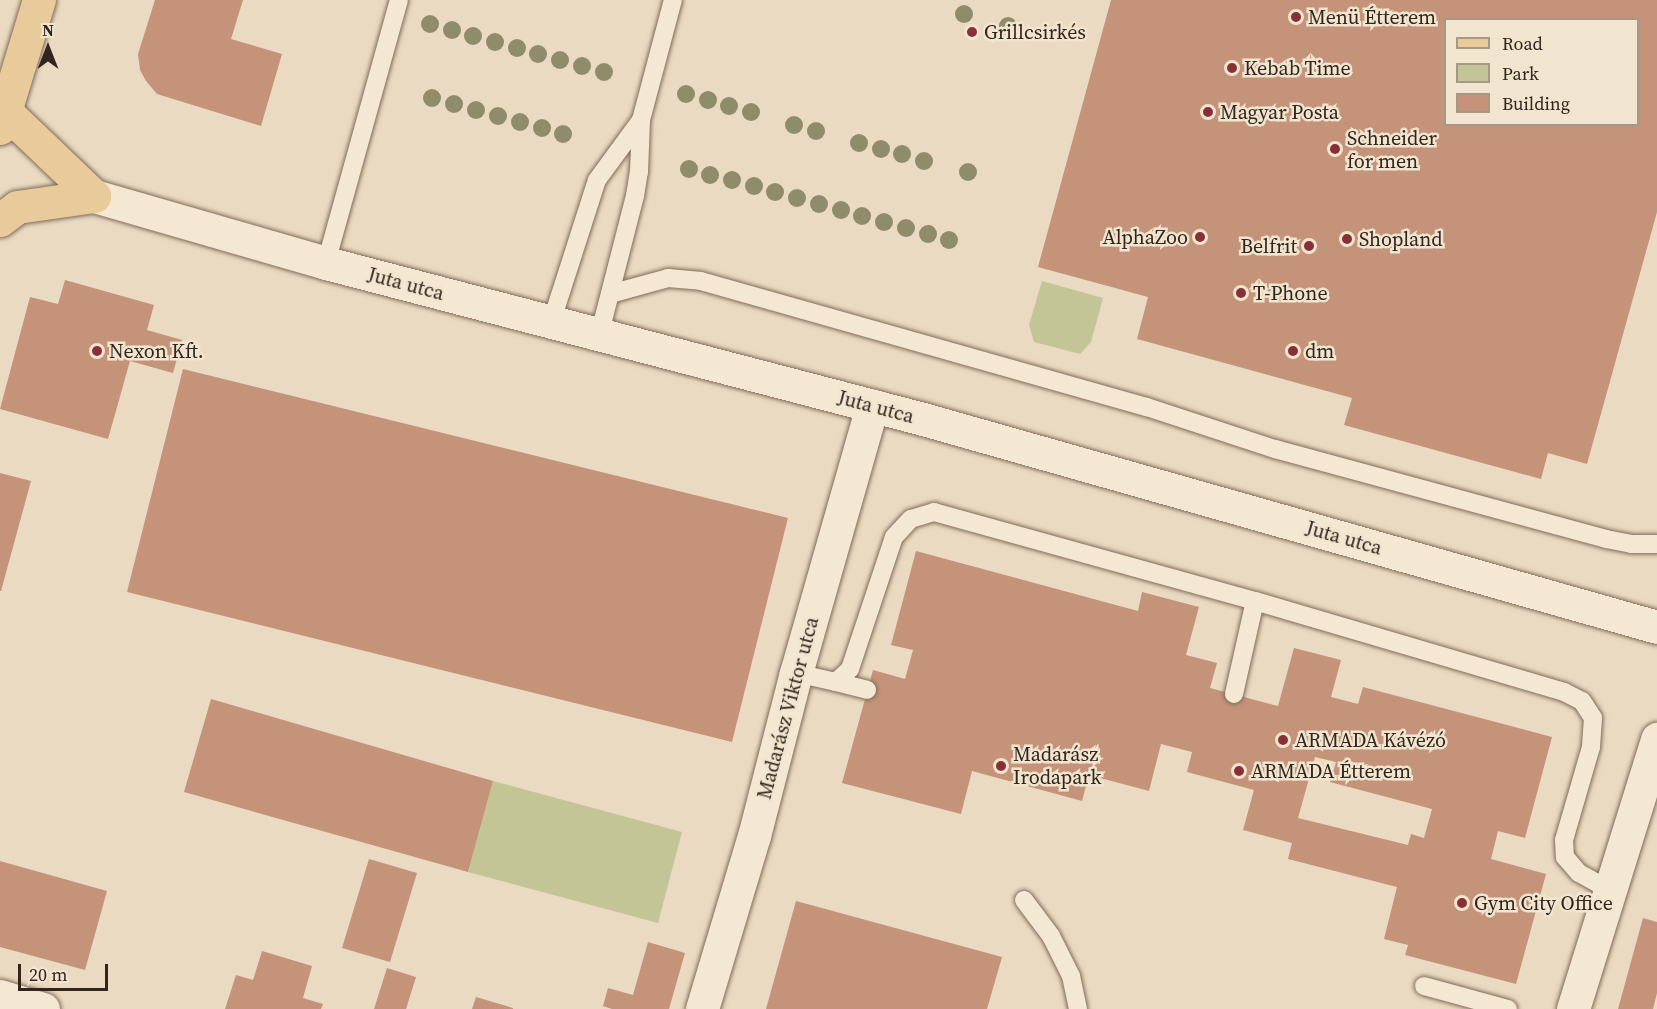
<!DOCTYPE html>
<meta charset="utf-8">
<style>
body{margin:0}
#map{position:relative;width:1657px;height:1009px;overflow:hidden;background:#e9dac1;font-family:"Source Serif 4",serif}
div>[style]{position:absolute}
.green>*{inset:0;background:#c3c596}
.building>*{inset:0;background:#c4937a}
.roads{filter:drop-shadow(0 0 2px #806c5a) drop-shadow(0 0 2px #806c5a)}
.lane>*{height:18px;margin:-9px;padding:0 9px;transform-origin:9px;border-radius:9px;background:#f5e8d3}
.street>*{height:33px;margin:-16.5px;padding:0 16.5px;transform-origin:16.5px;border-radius:16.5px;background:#f5e8d3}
.primary>*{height:33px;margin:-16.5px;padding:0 16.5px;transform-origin:16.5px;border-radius:16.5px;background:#e9cb9b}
.trees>*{width:18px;height:18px;margin:-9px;border-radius:50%;background:#8f8c6c}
.dots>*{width:16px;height:16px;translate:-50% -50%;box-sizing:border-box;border:3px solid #f1e5cf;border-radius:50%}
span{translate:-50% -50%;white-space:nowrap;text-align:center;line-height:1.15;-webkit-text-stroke:5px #f1e5cf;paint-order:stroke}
.poi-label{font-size:20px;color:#31251d}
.left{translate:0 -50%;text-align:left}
.right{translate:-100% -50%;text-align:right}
.street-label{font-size:20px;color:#31251d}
.legend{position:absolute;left:1444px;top:18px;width:195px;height:108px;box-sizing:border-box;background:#f1e5cf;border:2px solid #a49888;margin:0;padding:8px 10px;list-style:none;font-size:18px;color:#31251d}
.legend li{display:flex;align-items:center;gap:12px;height:30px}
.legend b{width:30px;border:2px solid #a49888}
.north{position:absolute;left:18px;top:18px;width:60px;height:60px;-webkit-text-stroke:4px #f1e5cf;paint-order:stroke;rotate:0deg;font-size:16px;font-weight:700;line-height:24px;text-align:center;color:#31251d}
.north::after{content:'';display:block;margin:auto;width:21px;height:27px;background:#31251d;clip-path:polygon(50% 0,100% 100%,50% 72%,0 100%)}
.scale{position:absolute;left:18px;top:964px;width:90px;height:27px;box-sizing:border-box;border:3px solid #31251d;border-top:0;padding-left:8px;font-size:18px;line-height:21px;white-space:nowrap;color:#31251d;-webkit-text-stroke:4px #f1e5cf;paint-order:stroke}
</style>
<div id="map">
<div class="green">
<i style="clip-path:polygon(1042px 281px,1103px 298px,1091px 342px,1080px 354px,1034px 342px,1029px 325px)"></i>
<i style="clip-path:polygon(493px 781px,682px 832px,658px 923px,468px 872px)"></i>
</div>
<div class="building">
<i style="clip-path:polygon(155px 0,243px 0,231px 39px,282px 54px,261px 126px,157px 94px,146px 81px,140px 70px,138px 54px)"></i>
<i style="clip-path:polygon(evenodd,1111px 0,1657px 0,1657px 212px,1587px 464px,1548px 453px,1541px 479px,1344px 425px,1352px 398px,1137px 339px,1148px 297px,1038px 267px,1111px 0,1446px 20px,1638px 20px,1638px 124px,1446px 124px,1446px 20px)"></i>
<i style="clip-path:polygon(65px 280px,154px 305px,147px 330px,182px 340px,173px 373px,130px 361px,108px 439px,0 409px,30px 297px,58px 304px)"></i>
<i style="clip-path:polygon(183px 369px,788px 518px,732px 742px,127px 592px)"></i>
<i style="clip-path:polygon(0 473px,31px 481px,1px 591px,0 591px)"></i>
<i style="clip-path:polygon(evenodd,916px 551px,1138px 611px,1142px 592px,1199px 607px,1186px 655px,1217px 663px,1210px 688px,1278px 706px,1294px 648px,1341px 660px,1331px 697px,1358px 704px,1363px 687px,1552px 737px,1525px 838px,1498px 831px,1491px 859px,1546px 874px,1516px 984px,1405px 955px,1408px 945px,1384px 939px,1397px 887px,1288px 859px,1292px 843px,1243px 830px,1254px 790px,1187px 772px,1192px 752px,1161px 744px,1149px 791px,1089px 775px,1082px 801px,972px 771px,961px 814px,842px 783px,873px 670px,905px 679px,913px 650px,891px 645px,916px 551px,1315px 757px,1336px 762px,1330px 782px,1432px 809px,1424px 838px,1411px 834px,1408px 845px,1298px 818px,1315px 757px)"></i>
<i style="clip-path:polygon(211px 699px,493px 781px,468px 872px,184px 792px)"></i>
<i style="clip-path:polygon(369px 859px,417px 873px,390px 962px,342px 948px)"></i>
<i style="clip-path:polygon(0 861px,107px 891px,85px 970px,0 947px)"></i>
<i style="clip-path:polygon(796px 901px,1002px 957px,987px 1009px,766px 1009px)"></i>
<i style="clip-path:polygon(1643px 918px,1657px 922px,1657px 993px,1653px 1009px,1618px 1009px)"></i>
<i style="clip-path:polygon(648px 942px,685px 953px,669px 1009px,612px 1009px,603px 1006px,608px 988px,633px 995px)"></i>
<i style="clip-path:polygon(262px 951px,312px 966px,303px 998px,323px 1004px,321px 1009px,225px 1009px,236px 975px,253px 980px)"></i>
<i style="clip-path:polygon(387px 968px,416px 977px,406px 1009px,374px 1009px)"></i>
<i style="clip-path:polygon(476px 997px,513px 1008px,513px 1009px,472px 1009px)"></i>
</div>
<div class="roads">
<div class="lane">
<i style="left:326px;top:263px;width:273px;rotate:-74.5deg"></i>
<i style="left:610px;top:294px;width:60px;rotate:-15.4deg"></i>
<i style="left:668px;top:278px;width:33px;rotate:5deg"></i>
<i style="left:701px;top:281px;width:463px;rotate:15.8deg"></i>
<i style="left:1147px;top:407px;width:135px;rotate:18.2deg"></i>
<i style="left:1275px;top:449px;width:343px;rotate:15.2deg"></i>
<i style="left:1606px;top:539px;width:25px;rotate:11deg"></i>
<i style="left:1631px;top:544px;width:26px"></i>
<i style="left:551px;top:323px;width:150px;rotate:-72.2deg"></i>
<i style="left:597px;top:180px;width:74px;rotate:-53.7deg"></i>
<i style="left:599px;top:336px;width:145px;rotate:-75.6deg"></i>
<i style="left:635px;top:196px;width:24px;rotate:-81deg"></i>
<i style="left:639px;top:172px;width:52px;rotate:-87.8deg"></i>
<i style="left:641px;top:120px;width:124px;rotate:-75.1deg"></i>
<i style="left:796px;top:673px;width:41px;rotate:12.7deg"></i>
<i style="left:836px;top:682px;width:19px;rotate:-43deg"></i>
<i style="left:850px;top:669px;width:139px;rotate:-71.6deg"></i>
<i style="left:894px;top:537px;width:25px;rotate:-47deg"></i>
<i style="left:911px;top:519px;width:24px;rotate:-17deg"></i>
<i style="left:934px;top:512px;width:333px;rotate:15.5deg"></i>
<i style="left:1255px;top:601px;width:322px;rotate:16.4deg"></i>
<i style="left:1564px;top:692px;width:20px;rotate:27deg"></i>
<i style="left:1582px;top:701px;width:20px;rotate:57deg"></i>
<i style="left:1593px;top:718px;width:29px;rotate:94deg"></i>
<i style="left:1591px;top:747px;width:97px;rotate:106.2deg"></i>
<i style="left:1564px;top:840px;width:17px;rotate:87deg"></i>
<i style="left:1565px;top:857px;width:21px;rotate:49deg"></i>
<i style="left:1579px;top:873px;width:35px;rotate:29deg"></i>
<i style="left:836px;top:682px;width:32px;rotate:14deg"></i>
<i style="left:1234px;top:694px;width:95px;rotate:-77.3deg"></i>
<i style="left:1024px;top:900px;width:45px;rotate:53.1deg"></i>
<i style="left:1051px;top:936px;width:45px;rotate:63.4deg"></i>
<i style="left:1071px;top:976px;width:34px;rotate:78deg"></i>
<i style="left:1424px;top:986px;width:87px;rotate:15.3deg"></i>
</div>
<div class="street">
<i style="left:94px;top:196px;width:241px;rotate:16.1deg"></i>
<i style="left:326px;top:263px;width:617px;rotate:14.64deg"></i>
<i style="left:923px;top:419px;width:763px;rotate:15.82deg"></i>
<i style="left:0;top:996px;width:45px;rotate:16.8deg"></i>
<i style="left:702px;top:1009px;width:181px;rotate:-73.3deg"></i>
<i style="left:754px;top:836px;width:168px;rotate:-75.6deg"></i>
<i style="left:796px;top:673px;width:278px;rotate:-74.1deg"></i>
<i style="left:1573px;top:1009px;width:283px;rotate:-72.7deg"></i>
</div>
<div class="primary">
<i style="left:0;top:102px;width:10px;rotate:61deg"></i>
<i style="left:5px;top:111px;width:123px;rotate:43.7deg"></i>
<i style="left:0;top:128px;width:134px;rotate:-73.1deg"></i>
<i style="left:0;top:220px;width:21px;rotate:-37deg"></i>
<i style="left:17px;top:207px;width:78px;rotate:-8.1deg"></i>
</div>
</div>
<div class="trees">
<i style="left:964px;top:14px"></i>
<i style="left:430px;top:24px"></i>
<i style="left:1008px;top:26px"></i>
<i style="left:452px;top:30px"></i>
<i style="left:473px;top:36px"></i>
<i style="left:495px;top:42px"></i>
<i style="left:517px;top:48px"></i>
<i style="left:538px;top:54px"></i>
<i style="left:560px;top:60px"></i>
<i style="left:582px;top:66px"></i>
<i style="left:604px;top:72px"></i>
<i style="left:686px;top:94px"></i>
<i style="left:432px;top:98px"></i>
<i style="left:708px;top:100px"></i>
<i style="left:454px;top:104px"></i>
<i style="left:729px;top:106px"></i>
<i style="left:476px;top:110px"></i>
<i style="left:751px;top:112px"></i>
<i style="left:498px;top:116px"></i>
<i style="left:520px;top:122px"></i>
<i style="left:794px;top:125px"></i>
<i style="left:542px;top:128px"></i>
<i style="left:816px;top:131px"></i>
<i style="left:563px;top:134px"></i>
<i style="left:859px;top:143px"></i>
<i style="left:881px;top:149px"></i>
<i style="left:902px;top:154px"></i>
<i style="left:924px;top:161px"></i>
<i style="left:689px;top:169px"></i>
<i style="left:968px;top:172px"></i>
<i style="left:710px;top:175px"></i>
<i style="left:732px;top:180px"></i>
<i style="left:754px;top:186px"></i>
<i style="left:775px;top:192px"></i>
<i style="left:797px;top:198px"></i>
<i style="left:819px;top:204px"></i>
<i style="left:841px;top:210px"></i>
<i style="left:862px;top:216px"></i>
<i style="left:884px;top:222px"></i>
<i style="left:906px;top:228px"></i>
<i style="left:928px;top:234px"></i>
<i style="left:949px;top:240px"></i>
</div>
<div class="dots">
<i style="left:1296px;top:17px;background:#893037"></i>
<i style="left:972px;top:32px;background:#893037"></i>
<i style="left:1232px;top:68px;background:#893037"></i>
<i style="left:1208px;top:112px;background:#893037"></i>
<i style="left:1335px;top:149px;background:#893037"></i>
<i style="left:1200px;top:237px;background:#893037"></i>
<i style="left:1347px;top:239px;background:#893037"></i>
<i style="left:1309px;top:246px;background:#893037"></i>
<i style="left:1241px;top:293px;background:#893037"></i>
<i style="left:97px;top:351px;background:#893037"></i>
<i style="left:1293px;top:351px;background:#893037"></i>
<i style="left:1283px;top:740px;background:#893037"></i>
<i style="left:1001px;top:766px;background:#893037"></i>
<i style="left:1239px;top:771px;background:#893037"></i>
<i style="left:1462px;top:903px;background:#893037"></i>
</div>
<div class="poi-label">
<span class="left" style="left:1308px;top:17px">Menü Étterem</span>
<span class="left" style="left:984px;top:32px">Grillcsirkés</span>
<span class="left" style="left:1244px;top:68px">Kebab Time</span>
<span class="left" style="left:1220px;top:112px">Magyar Posta</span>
<span class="left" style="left:1347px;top:150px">Schneider<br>for men</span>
<span class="right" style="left:1188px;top:237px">AlphaZoo</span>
<span class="left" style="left:1359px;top:239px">Shopland</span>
<span class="right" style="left:1297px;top:246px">Belfrit</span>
<span class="left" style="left:1253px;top:293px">T-Phone</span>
<span class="left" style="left:109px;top:351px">Nexon Kft.</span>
<span class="left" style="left:1305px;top:351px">dm</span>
<span class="left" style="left:1295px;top:740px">ARMADA Kávézó</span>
<span class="left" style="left:1013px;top:766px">Madarász<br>Irodapark</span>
<span class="left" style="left:1251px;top:771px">ARMADA Étterem</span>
<span class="left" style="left:1474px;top:903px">Gym City Office</span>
</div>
<div class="street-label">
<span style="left:406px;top:284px;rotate:15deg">Juta utca</span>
<span style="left:876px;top:407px;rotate:15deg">Juta utca</span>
<span style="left:1344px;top:538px;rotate:16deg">Juta utca</span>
<span style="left:788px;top:708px;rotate:-75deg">Madarász Viktor utca</span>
</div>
<ul class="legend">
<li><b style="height:8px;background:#e9cb9b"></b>Road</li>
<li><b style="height:16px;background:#c3c596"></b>Park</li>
<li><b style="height:16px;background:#c4937a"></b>Building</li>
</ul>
<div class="north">N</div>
<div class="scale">20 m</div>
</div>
